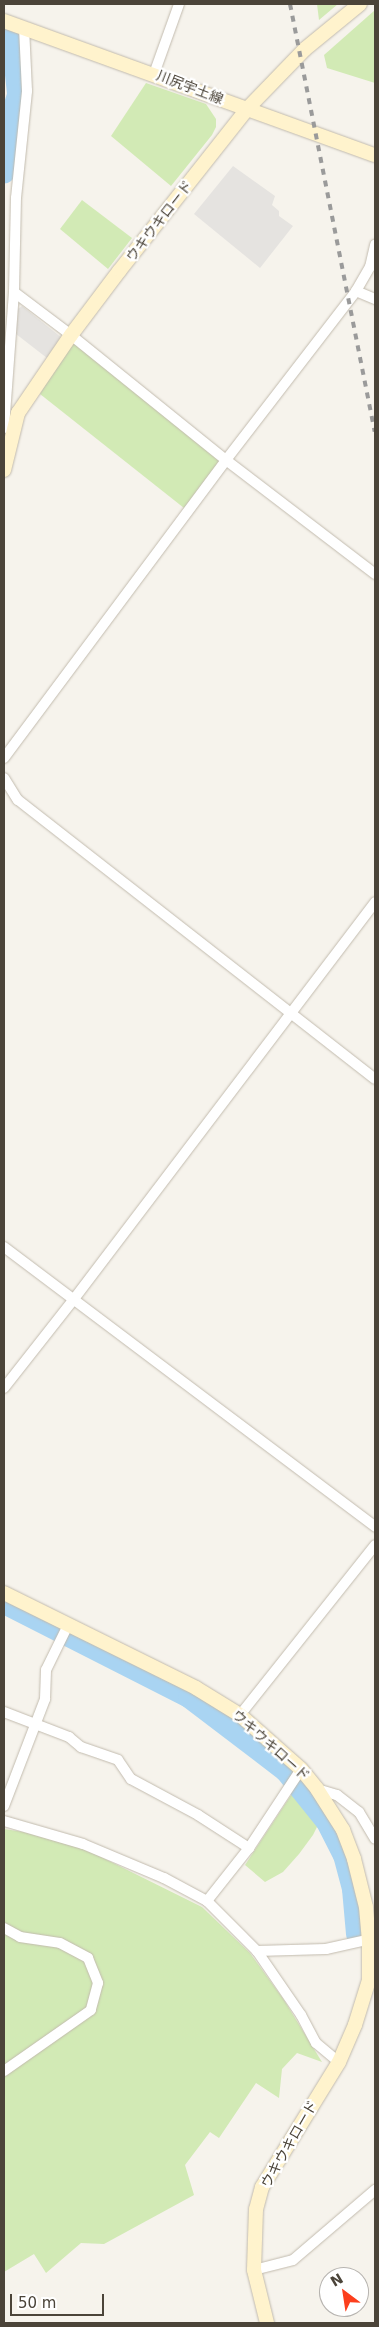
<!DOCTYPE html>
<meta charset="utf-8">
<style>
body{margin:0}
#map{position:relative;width:379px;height:2327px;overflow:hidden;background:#f6f3ec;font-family:"DejaVu Sans","Noto Sans JP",sans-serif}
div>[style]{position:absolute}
.green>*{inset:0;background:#d2eab5}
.parking>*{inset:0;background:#e5e3e0}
.stream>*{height:4px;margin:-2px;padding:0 2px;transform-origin:2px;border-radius:2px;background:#a9d4f2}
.river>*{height:22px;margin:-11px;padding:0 11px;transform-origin:11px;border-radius:11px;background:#a9d4f2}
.roads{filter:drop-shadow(0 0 1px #c2bbae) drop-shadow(0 0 1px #c2bbae)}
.street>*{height:10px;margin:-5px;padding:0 5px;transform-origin:5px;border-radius:5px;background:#fff}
.secondary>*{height:14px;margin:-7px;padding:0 7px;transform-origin:7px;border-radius:7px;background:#fff3cd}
.rail>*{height:4px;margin-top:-2px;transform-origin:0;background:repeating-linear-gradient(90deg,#9a9a9a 0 6px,transparent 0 12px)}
span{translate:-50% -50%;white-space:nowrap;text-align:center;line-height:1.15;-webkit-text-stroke:4.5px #fff;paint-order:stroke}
.street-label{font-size:14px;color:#4b4439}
.frame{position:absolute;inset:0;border:5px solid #4b4439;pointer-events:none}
.north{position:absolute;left:319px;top:2267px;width:50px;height:50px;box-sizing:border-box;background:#fff;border:1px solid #b7b4b0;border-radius:50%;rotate:329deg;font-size:14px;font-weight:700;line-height:20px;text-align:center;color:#4b4439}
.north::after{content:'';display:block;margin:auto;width:18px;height:22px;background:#fc3f1d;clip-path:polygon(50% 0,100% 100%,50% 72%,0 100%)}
.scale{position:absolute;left:10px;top:2294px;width:94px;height:22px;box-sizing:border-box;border:2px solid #4b4439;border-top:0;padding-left:6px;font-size:15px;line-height:18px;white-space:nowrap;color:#4b4439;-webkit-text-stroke:4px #fff;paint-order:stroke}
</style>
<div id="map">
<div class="green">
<i style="clip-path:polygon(317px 4px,338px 4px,319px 20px)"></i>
<i style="clip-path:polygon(375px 10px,375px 83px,327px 68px,324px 55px)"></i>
<i style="clip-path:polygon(146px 83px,206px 104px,216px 119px,216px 127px,212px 135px,171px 186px,111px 136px)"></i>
<i style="clip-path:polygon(82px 200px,132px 238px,108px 269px,60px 229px)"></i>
<i style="clip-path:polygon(74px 342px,220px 461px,184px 508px,40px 394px,55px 367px)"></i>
<i style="clip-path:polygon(301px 1780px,320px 1809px,320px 1821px,313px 1835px,299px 1854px,283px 1872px,265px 1882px,245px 1865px)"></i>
<i style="clip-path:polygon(4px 1829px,24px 1832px,87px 1850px,202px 1907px,250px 1953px,284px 2000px,322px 2062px,297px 2053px,282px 2069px,279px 2098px,256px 2083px,219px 2138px,210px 2132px,185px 2165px,194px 2195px,104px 2244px,81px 2243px,46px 2273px,34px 2254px,4px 2272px)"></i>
</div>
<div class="parking">
<i style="clip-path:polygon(233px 166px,275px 196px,272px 205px,279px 211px,279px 216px,293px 226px,260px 268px,194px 214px)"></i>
<i style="clip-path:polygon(22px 306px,62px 338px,47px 358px,16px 334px,18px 309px)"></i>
</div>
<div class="stream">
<i style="left:357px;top:1934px;width:18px;rotate:-13deg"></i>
</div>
<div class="river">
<i style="left:4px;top:36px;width:5px;rotate:11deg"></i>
<i style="left:9px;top:37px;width:29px;rotate:78deg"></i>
<i style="left:15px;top:65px;width:30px;rotate:84deg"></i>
<i style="left:18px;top:95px;width:24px;rotate:107deg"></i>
<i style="left:11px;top:118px;width:55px;rotate:97.3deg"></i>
<i style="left:4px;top:1603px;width:208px;rotate:26.9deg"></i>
<i style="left:189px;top:1697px;width:122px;rotate:37.3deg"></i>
<i style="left:286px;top:1771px;width:65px;rotate:51.2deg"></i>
<i style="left:327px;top:1822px;width:37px;rotate:63deg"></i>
<i style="left:344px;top:1855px;width:35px;rotate:75deg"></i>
<i style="left:353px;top:1889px;width:45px;rotate:84.9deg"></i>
</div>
<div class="roads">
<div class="street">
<i style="left:154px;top:74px;width:74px;rotate:-70.3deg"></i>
<i style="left:356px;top:291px;width:21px;rotate:23deg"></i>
<i style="left:14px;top:292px;width:71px;rotate:37deg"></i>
<i style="left:71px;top:335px;width:199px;rotate:38.9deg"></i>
<i style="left:226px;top:460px;width:188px;rotate:37.4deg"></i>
<i style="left:4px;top:428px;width:136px;rotate:-85.8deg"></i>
<i style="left:14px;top:292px;width:94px;rotate:-88.8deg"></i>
<i style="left:16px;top:198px;width:108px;rotate:-84.1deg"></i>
<i style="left:27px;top:91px;width:63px;rotate:-92.7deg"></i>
<i style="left:4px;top:758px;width:372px;rotate:-53.3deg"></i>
<i style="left:226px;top:460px;width:213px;rotate:-52.4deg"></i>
<i style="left:356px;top:291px;width:28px;rotate:-60deg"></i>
<i style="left:370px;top:267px;width:23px;rotate:-77deg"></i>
<i style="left:4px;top:778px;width:26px;rotate:58deg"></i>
<i style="left:18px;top:800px;width:453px;rotate:38deg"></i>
<i style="left:4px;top:1247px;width:465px;rotate:37deg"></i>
<i style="left:4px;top:1388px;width:113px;rotate:-51.8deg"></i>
<i style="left:74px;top:1299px;width:498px;rotate:-52.8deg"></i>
<i style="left:4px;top:1712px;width:70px;rotate:21deg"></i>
<i style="left:69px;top:1737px;width:16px;rotate:40deg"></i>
<i style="left:81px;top:1747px;width:39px;rotate:19deg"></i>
<i style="left:118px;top:1760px;width:23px;rotate:56deg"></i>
<i style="left:131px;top:1779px;width:76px;rotate:28.2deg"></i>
<i style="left:198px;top:1815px;width:61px;rotate:32.9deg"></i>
<i style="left:240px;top:1715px;width:217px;rotate:-51.5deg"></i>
<i style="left:317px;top:1789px;width:21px;rotate:17deg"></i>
<i style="left:337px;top:1795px;width:28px;rotate:38deg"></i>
<i style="left:359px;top:1812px;width:31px;rotate:59deg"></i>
<i style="left:4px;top:1806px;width:115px;rotate:-69deg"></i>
<i style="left:45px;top:1699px;width:29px;rotate:-88deg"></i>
<i style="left:46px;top:1670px;width:50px;rotate:-63.9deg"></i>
<i style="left:4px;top:1821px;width:82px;rotate:16.2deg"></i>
<i style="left:83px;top:1844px;width:88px;rotate:22.8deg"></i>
<i style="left:164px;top:1878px;width:49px;rotate:28.1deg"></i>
<i style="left:207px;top:1901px;width:71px;rotate:45deg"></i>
<i style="left:257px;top:1951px;width:78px;rotate:55.5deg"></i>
<i style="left:301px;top:2015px;width:32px;rotate:62deg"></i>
<i style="left:316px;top:2043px;width:30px;rotate:40deg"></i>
<i style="left:207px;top:1901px;width:68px;rotate:-51.6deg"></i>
<i style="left:249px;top:1848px;width:95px;rotate:-56.6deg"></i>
<i style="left:4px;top:1928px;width:18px;rotate:29deg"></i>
<i style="left:20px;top:1937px;width:40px;rotate:8.5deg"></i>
<i style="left:60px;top:1943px;width:32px;rotate:28deg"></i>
<i style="left:88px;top:1958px;width:27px;rotate:68deg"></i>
<i style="left:98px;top:1983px;width:28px;rotate:105deg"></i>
<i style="left:91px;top:2010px;width:106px;rotate:145deg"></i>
<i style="left:257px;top:1951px;width:69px;rotate:-1.7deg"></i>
<i style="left:326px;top:1949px;width:50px;rotate:-12.7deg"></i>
<i style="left:254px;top:2270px;width:40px;rotate:-14.4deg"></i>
<i style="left:293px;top:2260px;width:108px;rotate:-40.5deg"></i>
</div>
<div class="secondary">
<i style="left:4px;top:21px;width:394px;rotate:19.9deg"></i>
<i style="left:4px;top:470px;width:59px;rotate:-76.2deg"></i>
<i style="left:18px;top:413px;width:94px;rotate:-55.8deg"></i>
<i style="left:71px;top:335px;width:81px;rotate:-53deg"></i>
<i style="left:120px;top:270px;width:205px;rotate:-51.7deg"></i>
<i style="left:247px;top:109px;width:83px;rotate:-46deg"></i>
<i style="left:305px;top:49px;width:71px;rotate:-39.3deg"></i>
<i style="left:4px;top:1593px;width:214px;rotate:26.3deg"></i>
<i style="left:196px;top:1688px;width:52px;rotate:31.5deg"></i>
<i style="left:240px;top:1715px;width:81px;rotate:41.5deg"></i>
<i style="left:301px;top:1769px;width:26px;rotate:51deg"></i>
<i style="left:317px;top:1789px;width:49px;rotate:57.6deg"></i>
<i style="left:343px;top:1830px;width:31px;rotate:69deg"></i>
<i style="left:354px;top:1859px;width:49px;rotate:76deg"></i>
<i style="left:366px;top:1907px;width:33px;rotate:85deg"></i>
<i style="left:369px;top:1940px;width:40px;rotate:90deg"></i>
<i style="left:369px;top:1980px;width:47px;rotate:107.3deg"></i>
<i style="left:355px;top:2025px;width:40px;rotate:113.4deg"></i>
<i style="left:339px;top:2062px;width:147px;rotate:121.6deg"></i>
<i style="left:262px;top:2187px;width:23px;rotate:105deg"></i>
<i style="left:256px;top:2209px;width:61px;rotate:91.9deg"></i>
<i style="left:254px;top:2270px;width:55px;rotate:76.2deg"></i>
</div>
</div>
<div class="rail">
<i style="left:290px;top:4px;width:436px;rotate:78.8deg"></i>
</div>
<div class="street-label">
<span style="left:190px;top:87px;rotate:21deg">川尻宇土線</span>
<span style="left:159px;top:221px;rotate:-52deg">ウキウキロード</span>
<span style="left:271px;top:1745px;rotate:42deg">ウキウキロード</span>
<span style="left:289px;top:2144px;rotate:-60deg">ウキウキロード</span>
</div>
<div class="frame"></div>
<div class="north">N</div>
<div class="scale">50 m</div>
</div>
